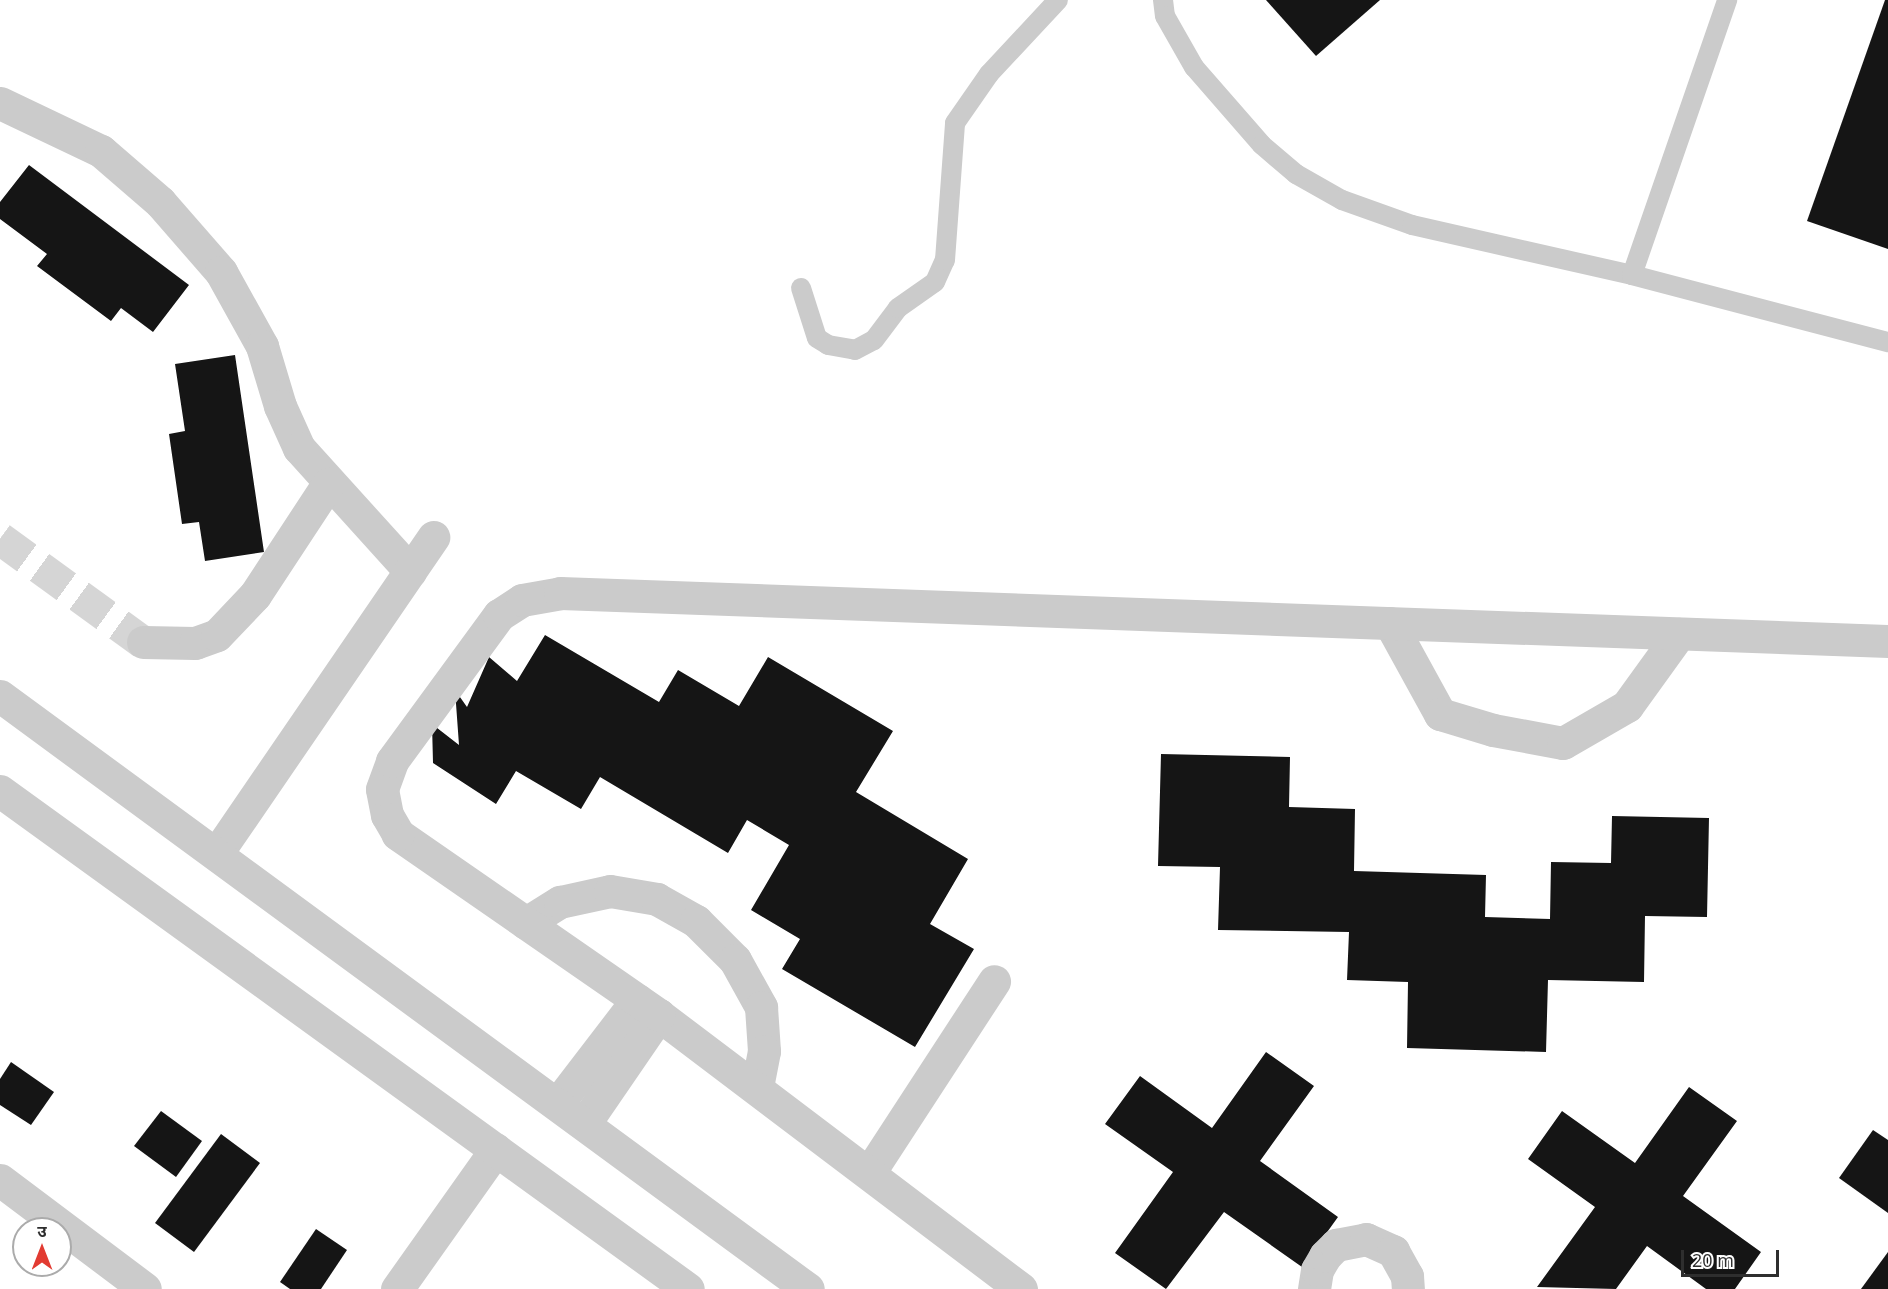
<!DOCTYPE html>
<meta charset="utf-8">
<style>
body{margin:0}
#map{position:relative;width:1888px;height:1289px;overflow:hidden;background:#fff;font-family:"Open Sans","Noto Sans Devanagari",sans-serif}
div>[style]{position:absolute}
.building>*{inset:0;background:#151515}
.minor-tunnel>*{height:33px;margin-top:-16.5px;transform-origin:0;background:repeating-linear-gradient(90deg,#d5d5d5 0 33px,transparent 0 49px)}
.service>*{height:20px;margin:-10px;padding:0 10px;transform-origin:10px;border-radius:10px;background:#cbcbcb}
.minor>*{height:33px;margin:-16.5px;padding:0 16.5px;transform-origin:16.5px;border-radius:16.5px;background:#cbcbcb}
.tertiary>*{height:33px;margin:-16.5px;padding:0 16.5px;transform-origin:16.5px;border-radius:16.5px;background:#cbcbcb}
span{translate:-50% -50%;white-space:nowrap;text-align:center;line-height:1.15;-webkit-text-stroke:6px #fff;paint-order:stroke}
.north{position:absolute;left:12px;top:1217px;width:60px;height:60px;box-sizing:border-box;background:#fff;border:2px solid #ababab;border-radius:50%;rotate:0deg;font-size:16px;font-weight:700;line-height:24px;text-align:center;color:#2e2e2e}
.north::after{content:'';display:block;margin:auto;width:21px;height:27px;background:#e23b32;clip-path:polygon(50% 0,100% 100%,50% 72%,0 100%)}
.scale{position:absolute;left:1681px;top:1250px;width:98px;height:27px;box-sizing:border-box;border:3px solid #2e2e2e;border-top:0;padding-left:8px;font-size:18px;line-height:21px;white-space:nowrap;color:#2e2e2e;-webkit-text-stroke:4px #fff;paint-order:stroke}
</style>
<div id="map">
<div class="building">
<i style="clip-path:polygon(1266px 0,1380px 0,1316px 56px)"></i>
<i style="clip-path:polygon(1885px 0,1888px 0,1888px 249px,1807px 221px)"></i>
<i style="clip-path:polygon(29px 165px,189px 285px,153px 332px,121px 308px,111px 321px,37px 266px,47px 254px,0 219px,0 202px)"></i>
<i style="clip-path:polygon(235px 355px,264px 552px,205px 561px,199px 522px,182px 524px,169px 434px,185px 431px,175px 364px)"></i>
<i style="clip-path:polygon(545px 635px,659px 702px,678px 670px,739px 706px,768px 657px,893px 731px,856px 792px,968px 859px,930px 924px,974px 949px,915px 1047px,782px 969px,800px 939px,751px 910px,789px 845px,747px 820px,728px 853px,600px 777px,581px 809px,516px 771px,496px 804px,433px 763px,432px 724px,459px 745px,455px 690px,467px 707px,489px 657px,517px 681px)"></i>
<i style="clip-path:polygon(1161px 754px,1290px 757px,1289px 807px,1355px 809px,1354px 871px,1486px 875px,1485px 917px,1550px 919px,1551px 862px,1611px 863px,1612px 816px,1709px 818px,1707px 917px,1645px 916px,1644px 982px,1548px 980px,1546px 1052px,1407px 1048px,1408px 982px,1347px 980px,1349px 932px,1218px 930px,1220px 867px,1158px 866px)"></i>
<i style="clip-path:polygon(1266px 1052px,1314px 1086px,1260px 1161px,1338px 1217px,1302px 1267px,1224px 1212px,1166px 1289px,1115px 1253px,1173px 1172px,1105px 1124px,1140px 1076px,1212px 1128px)"></i>
<i style="clip-path:polygon(11px 1062px,54px 1092px,31px 1125px,0 1105px,0 1079px)"></i>
<i style="clip-path:polygon(1689px 1087px,1737px 1121px,1683px 1196px,1761px 1252px,1735px 1289px,1706px 1289px,1647px 1246px,1616px 1289px,1537px 1287px,1595px 1207px,1528px 1159px,1562px 1111px,1635px 1163px)"></i>
<i style="clip-path:polygon(161px 1111px,202px 1141px,176px 1177px,134px 1146px)"></i>
<i style="clip-path:polygon(1873px 1130px,1888px 1140px,1888px 1213px,1839px 1178px)"></i>
<i style="clip-path:polygon(221px 1134px,260px 1163px,194px 1252px,155px 1223px)"></i>
<i style="clip-path:polygon(316px 1229px,347px 1250px,321px 1289px,290px 1289px,280px 1282px)"></i>
<i style="clip-path:polygon(1888px 1252px,1888px 1289px,1861px 1289px)"></i>
</div>
<div class="minor-tunnel">
<i style="left:0;top:538px;width:177px;rotate:36deg"></i>
</div>
<div class="service">
<i style="left:1163px;top:0;width:16px;rotate:83deg"></i>
<i style="left:1165px;top:16px;width:59px;rotate:60.4deg"></i>
<i style="left:1194px;top:67px;width:103px;rotate:48.9deg"></i>
<i style="left:1262px;top:145px;width:45px;rotate:40.5deg"></i>
<i style="left:1296px;top:174px;width:53px;rotate:29.5deg"></i>
<i style="left:1342px;top:200px;width:74px;rotate:19.7deg"></i>
<i style="left:1412px;top:225px;width:226px;rotate:12.8deg"></i>
<i style="left:1632px;top:275px;width:265px;rotate:14.7deg"></i>
<i style="left:1632px;top:275px;width:291px;rotate:-70.9deg"></i>
<i style="left:801px;top:288px;width:52px;rotate:72.3deg"></i>
<i style="left:817px;top:338px;width:13px;rotate:32deg"></i>
<i style="left:828px;top:345px;width:27px;rotate:10deg"></i>
<i style="left:855px;top:350px;width:21px;rotate:-28deg"></i>
<i style="left:874px;top:340px;width:40px;rotate:-53deg"></i>
<i style="left:898px;top:308px;width:45px;rotate:-35.1deg"></i>
<i style="left:935px;top:282px;width:24px;rotate:-66deg"></i>
<i style="left:945px;top:260px;width:137px;rotate:-85.8deg"></i>
<i style="left:955px;top:123px;width:60px;rotate:-55.2deg"></i>
<i style="left:989px;top:74px;width:101px;rotate:-47deg"></i>
</div>
<div class="minor">
<i style="left:0;top:103px;width:112px;rotate:25.4deg"></i>
<i style="left:101px;top:151px;width:78px;rotate:40.8deg"></i>
<i style="left:160px;top:202px;width:93px;rotate:48.9deg"></i>
<i style="left:221px;top:272px;width:85px;rotate:61deg"></i>
<i style="left:262px;top:346px;width:63px;rotate:73.3deg"></i>
<i style="left:280px;top:406px;width:46px;rotate:65.7deg"></i>
<i style="left:299px;top:448px;width:166px;rotate:47.9deg"></i>
<i style="left:1390px;top:623px;width:104px;rotate:61.2deg"></i>
<i style="left:1440px;top:714px;width:55px;rotate:16.8deg"></i>
<i style="left:1493px;top:730px;width:71px;rotate:10.5deg"></i>
<i style="left:1563px;top:743px;width:74px;rotate:-30deg"></i>
<i style="left:1627px;top:706px;width:89px;rotate:-54.2deg"></i>
<i style="left:143px;top:642px;width:52px;rotate:1.1deg"></i>
<i style="left:195px;top:643px;width:23px;rotate:-20deg"></i>
<i style="left:217px;top:635px;width:55px;rotate:-46.5deg"></i>
<i style="left:255px;top:595px;width:133px;rotate:-56.7deg"></i>
<i style="left:217px;top:853px;width:383px;rotate:-55.6deg"></i>
<i style="left:526px;top:923px;width:40px;rotate:-32deg"></i>
<i style="left:560px;top:902px;width:51px;rotate:-12.4deg"></i>
<i style="left:610px;top:891px;width:48px;rotate:9.7deg"></i>
<i style="left:657px;top:899px;width:45px;rotate:29.4deg"></i>
<i style="left:696px;top:921px;width:55px;rotate:45deg"></i>
<i style="left:735px;top:960px;width:54px;rotate:61deg"></i>
<i style="left:761px;top:1007px;width:44px;rotate:86.1deg"></i>
<i style="left:764px;top:1051px;width:38px;rotate:101deg"></i>
<i style="left:558px;top:1103px;width:130px;rotate:-52.5deg"></i>
<i style="left:585px;top:1123px;width:131px;rotate:-55.6deg"></i>
<i style="left:869px;top:1173px;width:229px;rotate:-56.9deg"></i>
<i style="left:0;top:1180px;width:181px;rotate:36.9deg"></i>
<i style="left:397px;top:1289px;width:171px;rotate:-54.7deg"></i>
<i style="left:1021px;top:1289px;width:454px;rotate:-142.9deg"></i>
<i style="left:659px;top:1015px;width:318px;rotate:-145.3deg"></i>
<i style="left:398px;top:834px;width:22px;rotate:-120deg"></i>
<i style="left:387px;top:815px;width:26px;rotate:-101deg"></i>
<i style="left:382px;top:789px;width:30px;rotate:-70deg"></i>
<i style="left:392px;top:761px;width:181px;rotate:-53.8deg"></i>
<i style="left:499px;top:615px;width:27px;rotate:-33deg"></i>
<i style="left:522px;top:600px;width:39px;rotate:-10deg"></i>
<i style="left:560px;top:593px;width:1329px;rotate:2.07deg"></i>
<i style="left:1314px;top:1289px;width:19px;rotate:-81deg"></i>
<i style="left:1317px;top:1270px;width:16px;rotate:-60deg"></i>
<i style="left:1325px;top:1256px;width:16px;rotate:-45deg"></i>
<i style="left:1336px;top:1245px;width:31px;rotate:-11deg"></i>
<i style="left:1366px;top:1239px;width:30px;rotate:24deg"></i>
<i style="left:1393px;top:1251px;width:29px;rotate:61deg"></i>
<i style="left:1407px;top:1276px;width:13px;rotate:86deg"></i>
</div>
<div class="tertiary">
<i style="left:0;top:696px;width:1002px;rotate:36.28deg"></i>
<i style="left:0;top:791px;width:849px;rotate:35.9deg"></i>
</div>
<div class="north">उ</div>
<div class="scale">20 m</div>
</div>
